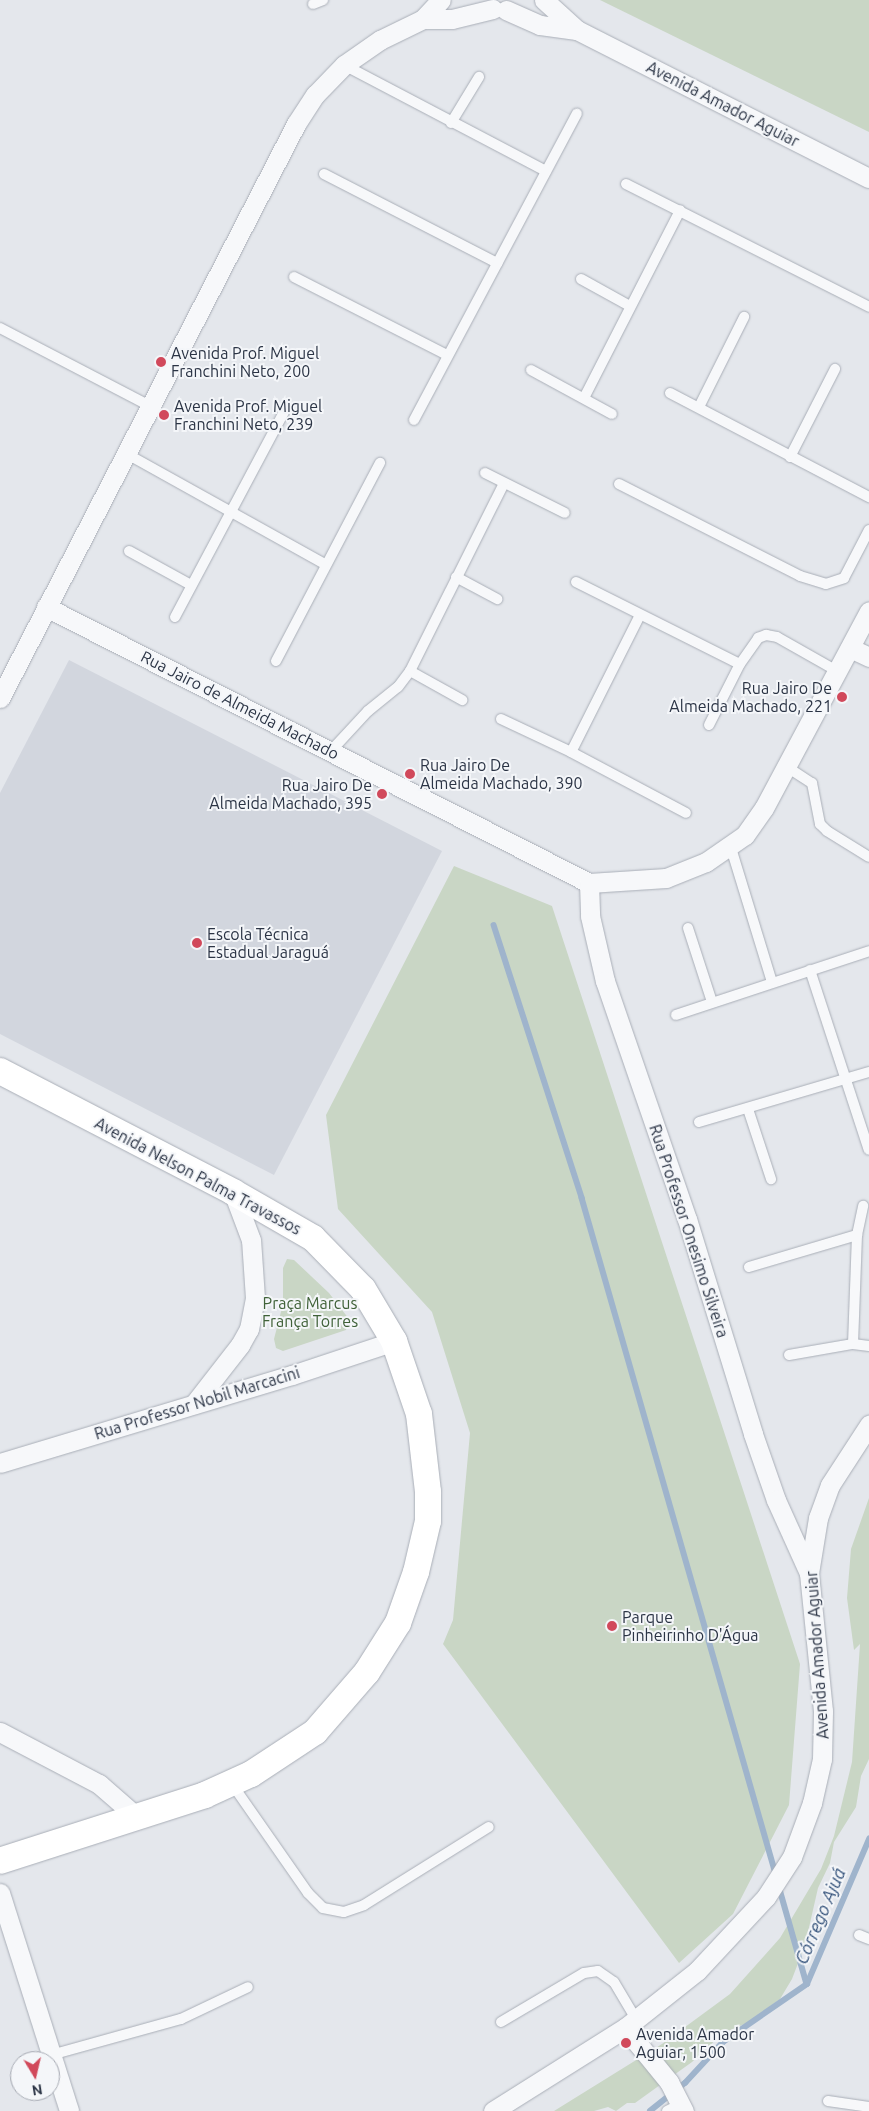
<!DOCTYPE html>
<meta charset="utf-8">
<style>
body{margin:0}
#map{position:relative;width:869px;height:2111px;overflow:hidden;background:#e4e7ec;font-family:Ubuntu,sans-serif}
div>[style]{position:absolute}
.built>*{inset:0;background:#d2d6de}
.green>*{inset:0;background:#c9d6c5}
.stream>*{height:5.5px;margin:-2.75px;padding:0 2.75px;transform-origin:2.75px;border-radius:2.75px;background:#9fb4cc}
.roads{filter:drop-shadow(0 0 1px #a9aeb7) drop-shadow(0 0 1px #a9aeb7)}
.lane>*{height:10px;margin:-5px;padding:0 5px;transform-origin:5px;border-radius:5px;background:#f7f8fa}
.street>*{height:19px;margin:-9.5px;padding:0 9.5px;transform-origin:9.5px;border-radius:9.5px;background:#f7f8fa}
.secondary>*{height:26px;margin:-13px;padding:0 13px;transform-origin:13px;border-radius:13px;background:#fff}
.dots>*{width:14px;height:14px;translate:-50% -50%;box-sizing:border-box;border:2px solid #f4f6f9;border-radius:50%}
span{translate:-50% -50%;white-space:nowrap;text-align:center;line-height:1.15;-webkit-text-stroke:4px #f4f6f9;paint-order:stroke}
.street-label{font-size:16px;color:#2b3445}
.poi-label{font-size:16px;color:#2b3445}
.left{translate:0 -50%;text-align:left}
.right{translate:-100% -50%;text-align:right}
.park-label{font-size:16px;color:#3f6138}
.water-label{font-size:18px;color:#34527a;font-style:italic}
.north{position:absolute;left:10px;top:2051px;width:50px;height:50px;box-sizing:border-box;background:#f4f6f9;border:1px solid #a4a8b1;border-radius:50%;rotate:171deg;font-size:14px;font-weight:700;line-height:20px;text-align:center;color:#2b3445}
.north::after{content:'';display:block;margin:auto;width:18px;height:22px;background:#d1495b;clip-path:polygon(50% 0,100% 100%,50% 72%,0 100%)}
</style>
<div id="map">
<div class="built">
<i style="clip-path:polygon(69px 660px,442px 851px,274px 1175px,0 1034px,0 793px)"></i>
</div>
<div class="green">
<i style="clip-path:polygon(600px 0,869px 0,869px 132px)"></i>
<i style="clip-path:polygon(454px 866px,552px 906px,800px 1664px,789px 1805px,733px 1914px,679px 1963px,443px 1644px,453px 1620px,470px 1433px,432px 1312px,338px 1209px,326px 1115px)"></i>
<i style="clip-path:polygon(287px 1259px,294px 1260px,329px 1293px,349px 1319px,346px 1330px,283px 1351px,276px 1348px,274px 1339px,283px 1304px,283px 1268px)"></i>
<i style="clip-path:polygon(869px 1498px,869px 1759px,861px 1776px,856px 1807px,834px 1842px,830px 1863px,818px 1888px,805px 1945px,792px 1979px,780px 1999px,747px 2023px,723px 2033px,692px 2062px,635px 2103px,627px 2103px,616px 2111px,608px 2107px,594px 2111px,554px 2111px,662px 2044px,730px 1994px,780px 1938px,821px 1869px,834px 1836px,852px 1762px,860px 1644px,854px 1650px,847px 1598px,851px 1549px)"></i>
</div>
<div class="stream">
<i style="left:494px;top:925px;width:287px;rotate:72.1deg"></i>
<i style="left:582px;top:1198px;width:703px;rotate:73.99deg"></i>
<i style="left:779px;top:1886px;width:102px;rotate:74.1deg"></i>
<i style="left:650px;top:2111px;width:45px;rotate:-38.7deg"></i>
<i style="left:685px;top:2083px;width:56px;rotate:-47.2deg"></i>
<i style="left:723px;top:2042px;width:102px;rotate:-34.6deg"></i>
<i style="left:807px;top:1984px;width:158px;rotate:-66.8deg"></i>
</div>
<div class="roads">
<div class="lane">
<i style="left:313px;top:4px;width:11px;rotate:-22deg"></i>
<i style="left:344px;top:65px;width:228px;rotate:27.7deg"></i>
<i style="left:451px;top:123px;width:54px;rotate:-58.7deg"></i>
<i style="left:324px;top:174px;width:195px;rotate:27.2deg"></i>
<i style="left:626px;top:184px;width:272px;rotate:26.8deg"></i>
<i style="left:294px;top:277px;width:172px;rotate:27deg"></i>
<i style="left:581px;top:279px;width:56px;rotate:28.9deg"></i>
<i style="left:0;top:328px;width:171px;rotate:27.5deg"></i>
<i style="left:531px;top:370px;width:92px;rotate:28.5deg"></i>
<i style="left:670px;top:393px;width:225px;rotate:27.6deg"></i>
<i style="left:584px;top:398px;width:211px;rotate:-62.9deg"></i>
<i style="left:699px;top:407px;width:101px;rotate:-63.4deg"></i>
<i style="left:414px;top:420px;width:347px;rotate:-62deg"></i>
<i style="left:127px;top:454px;width:227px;rotate:29.1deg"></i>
<i style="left:790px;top:457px;width:99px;rotate:-62.9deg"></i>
<i style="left:485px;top:473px;width:89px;rotate:26.6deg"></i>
<i style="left:619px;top:484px;width:203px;rotate:26.9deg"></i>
<i style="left:800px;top:576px;width:27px;rotate:17deg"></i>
<i style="left:826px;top:584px;width:19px;rotate:-18deg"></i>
<i style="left:844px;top:578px;width:54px;rotate:-62.5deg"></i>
<i style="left:129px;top:551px;width:71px;rotate:28.7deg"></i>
<i style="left:456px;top:577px;width:47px;rotate:28.2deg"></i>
<i style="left:576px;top:582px;width:183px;rotate:26.6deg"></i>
<i style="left:640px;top:615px;width:153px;rotate:116.7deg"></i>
<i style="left:571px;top:752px;width:130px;rotate:27.9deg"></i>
<i style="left:175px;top:617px;width:234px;rotate:-62deg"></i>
<i style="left:276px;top:661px;width:224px;rotate:-62.3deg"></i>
<i style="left:410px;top:671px;width:60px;rotate:29.1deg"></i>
<i style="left:501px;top:719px;width:77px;rotate:25.2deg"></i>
<i style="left:709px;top:725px;width:68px;rotate:-63.1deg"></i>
<i style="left:740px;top:664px;width:32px;rotate:-55deg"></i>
<i style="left:758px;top:638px;width:9px;rotate:-21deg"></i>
<i style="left:766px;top:635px;width:11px;rotate:10deg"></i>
<i style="left:777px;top:637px;width:69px;rotate:29.5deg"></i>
<i style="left:330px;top:752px;width:56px;rotate:-47.2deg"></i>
<i style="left:368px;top:711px;width:38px;rotate:-39deg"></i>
<i style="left:398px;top:687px;width:20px;rotate:-53deg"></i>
<i style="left:410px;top:671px;width:210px;rotate:-63.4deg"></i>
<i style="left:787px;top:767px;width:30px;rotate:33deg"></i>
<i style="left:812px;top:783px;width:42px;rotate:79deg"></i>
<i style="left:820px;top:824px;width:10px;rotate:45deg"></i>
<i style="left:827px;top:831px;width:49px;rotate:31.8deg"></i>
<i style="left:731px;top:848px;width:140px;rotate:73deg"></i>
<i style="left:688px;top:928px;width:78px;rotate:72deg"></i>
<i style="left:810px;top:970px;width:189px;rotate:71.9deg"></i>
<i style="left:676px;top:1015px;width:203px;rotate:-18.3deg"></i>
<i style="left:748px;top:1109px;width:74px;rotate:71.8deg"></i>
<i style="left:699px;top:1122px;width:177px;rotate:-16.4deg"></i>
<i style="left:749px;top:1267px;width:113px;rotate:-16.5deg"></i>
<i style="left:853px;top:1344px;width:109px;rotate:-87.9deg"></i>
<i style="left:857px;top:1235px;width:30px;rotate:-78deg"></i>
<i style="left:789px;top:1355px;width:65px;rotate:-9.8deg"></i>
<i style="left:853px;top:1344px;width:16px;rotate:7deg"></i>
<i style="left:232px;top:1784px;width:133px;rotate:55.1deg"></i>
<i style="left:308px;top:1893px;width:21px;rotate:45deg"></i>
<i style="left:323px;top:1908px;width:21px;rotate:11deg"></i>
<i style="left:344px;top:1912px;width:21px;rotate:-19deg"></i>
<i style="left:364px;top:1905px;width:147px;rotate:-32deg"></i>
<i style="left:859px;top:1935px;width:11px;rotate:22deg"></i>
<i style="left:501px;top:2022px;width:96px;rotate:-30.6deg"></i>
<i style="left:584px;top:1973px;width:14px;rotate:-8deg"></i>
<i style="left:598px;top:1971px;width:19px;rotate:35deg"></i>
<i style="left:614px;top:1982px;width:43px;rotate:59.3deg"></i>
<i style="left:51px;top:2055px;width:135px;rotate:-15.5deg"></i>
<i style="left:181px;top:2019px;width:74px;rotate:-25.5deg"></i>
<i style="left:828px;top:2101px;width:41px;rotate:8.3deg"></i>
<i style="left:667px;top:2111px;width:16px;rotate:-27deg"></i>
</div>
<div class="street">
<i style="left:544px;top:0;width:45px;rotate:42.3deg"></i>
<i style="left:577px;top:30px;width:327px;rotate:26.9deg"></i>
<i style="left:506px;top:10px;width:37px;rotate:24deg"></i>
<i style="left:540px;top:25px;width:37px;rotate:8deg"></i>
<i style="left:423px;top:19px;width:29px"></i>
<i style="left:452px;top:19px;width:42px;rotate:-13.7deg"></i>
<i style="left:46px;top:607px;width:609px;rotate:26.94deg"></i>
<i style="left:589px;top:883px;width:77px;rotate:-3.7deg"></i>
<i style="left:666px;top:878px;width:43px;rotate:-21.8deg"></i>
<i style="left:706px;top:862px;width:47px;rotate:-34.7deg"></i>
<i style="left:745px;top:835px;width:33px;rotate:-55deg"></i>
<i style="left:764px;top:808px;width:223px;rotate:-61.9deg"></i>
<i style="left:850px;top:648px;width:21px;rotate:25deg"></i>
<i style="left:0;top:698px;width:646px;rotate:-62.72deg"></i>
<i style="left:296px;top:124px;width:35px;rotate:-57deg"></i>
<i style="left:315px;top:95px;width:42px;rotate:-46deg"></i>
<i style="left:344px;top:65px;width:44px;rotate:-34.8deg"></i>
<i style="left:380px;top:40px;width:48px;rotate:-26deg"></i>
<i style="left:423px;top:19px;width:26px;rotate:-47deg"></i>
<i style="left:589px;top:883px;width:33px;rotate:88deg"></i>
<i style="left:590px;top:916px;width:67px;rotate:77deg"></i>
<i style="left:605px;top:981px;width:252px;rotate:71deg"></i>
<i style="left:687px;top:1219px;width:225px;rotate:72.9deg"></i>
<i style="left:753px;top:1434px;width:70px;rotate:70.8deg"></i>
<i style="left:776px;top:1500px;width:80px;rotate:65.7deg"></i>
<i style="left:194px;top:1404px;width:75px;rotate:-52.1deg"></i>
<i style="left:240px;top:1345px;width:18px;rotate:-61deg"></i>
<i style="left:249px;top:1329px;width:32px;rotate:-79deg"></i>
<i style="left:255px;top:1298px;width:58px;rotate:-93.9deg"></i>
<i style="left:251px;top:1240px;width:51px;rotate:-110.6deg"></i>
<i style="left:0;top:1463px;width:305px;rotate:-16.8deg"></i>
<i style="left:292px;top:1375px;width:108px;rotate:-18.4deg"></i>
<i style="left:0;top:1732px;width:112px;rotate:27.7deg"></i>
<i style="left:99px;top:1784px;width:52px;rotate:41.1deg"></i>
<i style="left:0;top:1893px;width:229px;rotate:72.4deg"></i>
<i style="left:625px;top:2028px;width:70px;rotate:50.8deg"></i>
<i style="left:669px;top:2082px;width:33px;rotate:63deg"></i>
<i style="left:493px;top:2111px;width:156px;rotate:-32.2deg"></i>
<i style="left:625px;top:2028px;width:92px;rotate:-38.4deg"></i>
<i style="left:697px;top:1971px;width:101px;rotate:-47deg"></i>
<i style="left:766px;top:1897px;width:48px;rotate:-57deg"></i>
<i style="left:792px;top:1857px;width:58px;rotate:-69.7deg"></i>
<i style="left:812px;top:1803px;width:45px;rotate:-77.2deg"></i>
<i style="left:822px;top:1759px;width:48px;rotate:-88.8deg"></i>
<i style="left:823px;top:1711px;width:139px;rotate:-95.8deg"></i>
<i style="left:809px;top:1573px;width:56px;rotate:-80.7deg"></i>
<i style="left:818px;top:1518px;width:35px;rotate:-70deg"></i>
<i style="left:830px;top:1485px;width:72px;rotate:-57deg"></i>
</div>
<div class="secondary">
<i style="left:0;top:1071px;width:263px;rotate:27.4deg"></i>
<i style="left:233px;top:1192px;width:92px;rotate:29.9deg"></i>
<i style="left:313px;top:1238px;width:71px;rotate:45.6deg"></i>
<i style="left:363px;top:1289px;width:61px;rotate:59.2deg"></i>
<i style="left:394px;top:1341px;width:77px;rotate:71.1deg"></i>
<i style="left:419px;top:1414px;width:79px;rotate:83.4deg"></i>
<i style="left:428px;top:1492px;width:29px;rotate:90deg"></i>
<i style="left:428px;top:1521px;width:52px;rotate:103.2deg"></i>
<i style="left:416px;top:1572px;width:54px;rotate:109.4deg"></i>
<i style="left:398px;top:1623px;width:58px;rotate:122.3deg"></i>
<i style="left:367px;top:1672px;width:79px;rotate:130.9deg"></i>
<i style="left:315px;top:1732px;width:77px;rotate:146.7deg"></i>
<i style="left:251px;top:1774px;width:51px;rotate:155.5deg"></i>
<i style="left:205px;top:1795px;width:215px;rotate:162.2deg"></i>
</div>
</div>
<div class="dots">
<i style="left:161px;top:362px;background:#d1495b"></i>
<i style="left:164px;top:415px;background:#d1495b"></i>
<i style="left:842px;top:697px;background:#d1495b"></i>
<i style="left:410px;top:774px;background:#d1495b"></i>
<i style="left:382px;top:794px;background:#d1495b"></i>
<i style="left:197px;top:943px;background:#d1495b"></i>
<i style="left:612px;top:1626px;background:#d1495b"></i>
<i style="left:626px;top:2043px;background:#d1495b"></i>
</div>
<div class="street-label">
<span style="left:723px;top:104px;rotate:27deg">Avenida Amador Aguiar</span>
<span style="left:240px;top:705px;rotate:27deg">Rua Jairo de Almeida Machado</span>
<span style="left:198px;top:1176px;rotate:28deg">Avenida Nelson Palma Travassos</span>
<span style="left:689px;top:1231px;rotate:72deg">Rua Professor Onesimo Silveira</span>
<span style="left:197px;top:1403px;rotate:-17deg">Rua Professor Nobil Marcacini</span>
<span style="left:817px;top:1655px;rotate:-94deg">Avenida Amador Aguiar</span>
</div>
<div class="poi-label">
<span class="left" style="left:171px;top:362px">Avenida Prof. Miguel<br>Franchini Neto, 200</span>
<span class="left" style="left:174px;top:415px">Avenida Prof. Miguel<br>Franchini Neto, 239</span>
<span class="right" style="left:832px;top:697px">Rua Jairo De<br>Almeida Machado, 221</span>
<span class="left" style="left:420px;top:774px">Rua Jairo De<br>Almeida Machado, 390</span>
<span class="right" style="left:372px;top:794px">Rua Jairo De<br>Almeida Machado, 395</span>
<span class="left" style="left:207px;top:943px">Escola Técnica<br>Estadual Jaraguá</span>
<span class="left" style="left:622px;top:1626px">Parque<br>Pinheirinho D'Água</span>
<span class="left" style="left:636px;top:2043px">Avenida Amador<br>Aguiar, 1500</span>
</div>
<div class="park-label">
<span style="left:310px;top:1312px">Praça Marcus<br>França Torres</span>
</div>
<div class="water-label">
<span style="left:820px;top:1916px;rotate:-67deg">Córrego Ajuá</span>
</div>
<div class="north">N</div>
</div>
